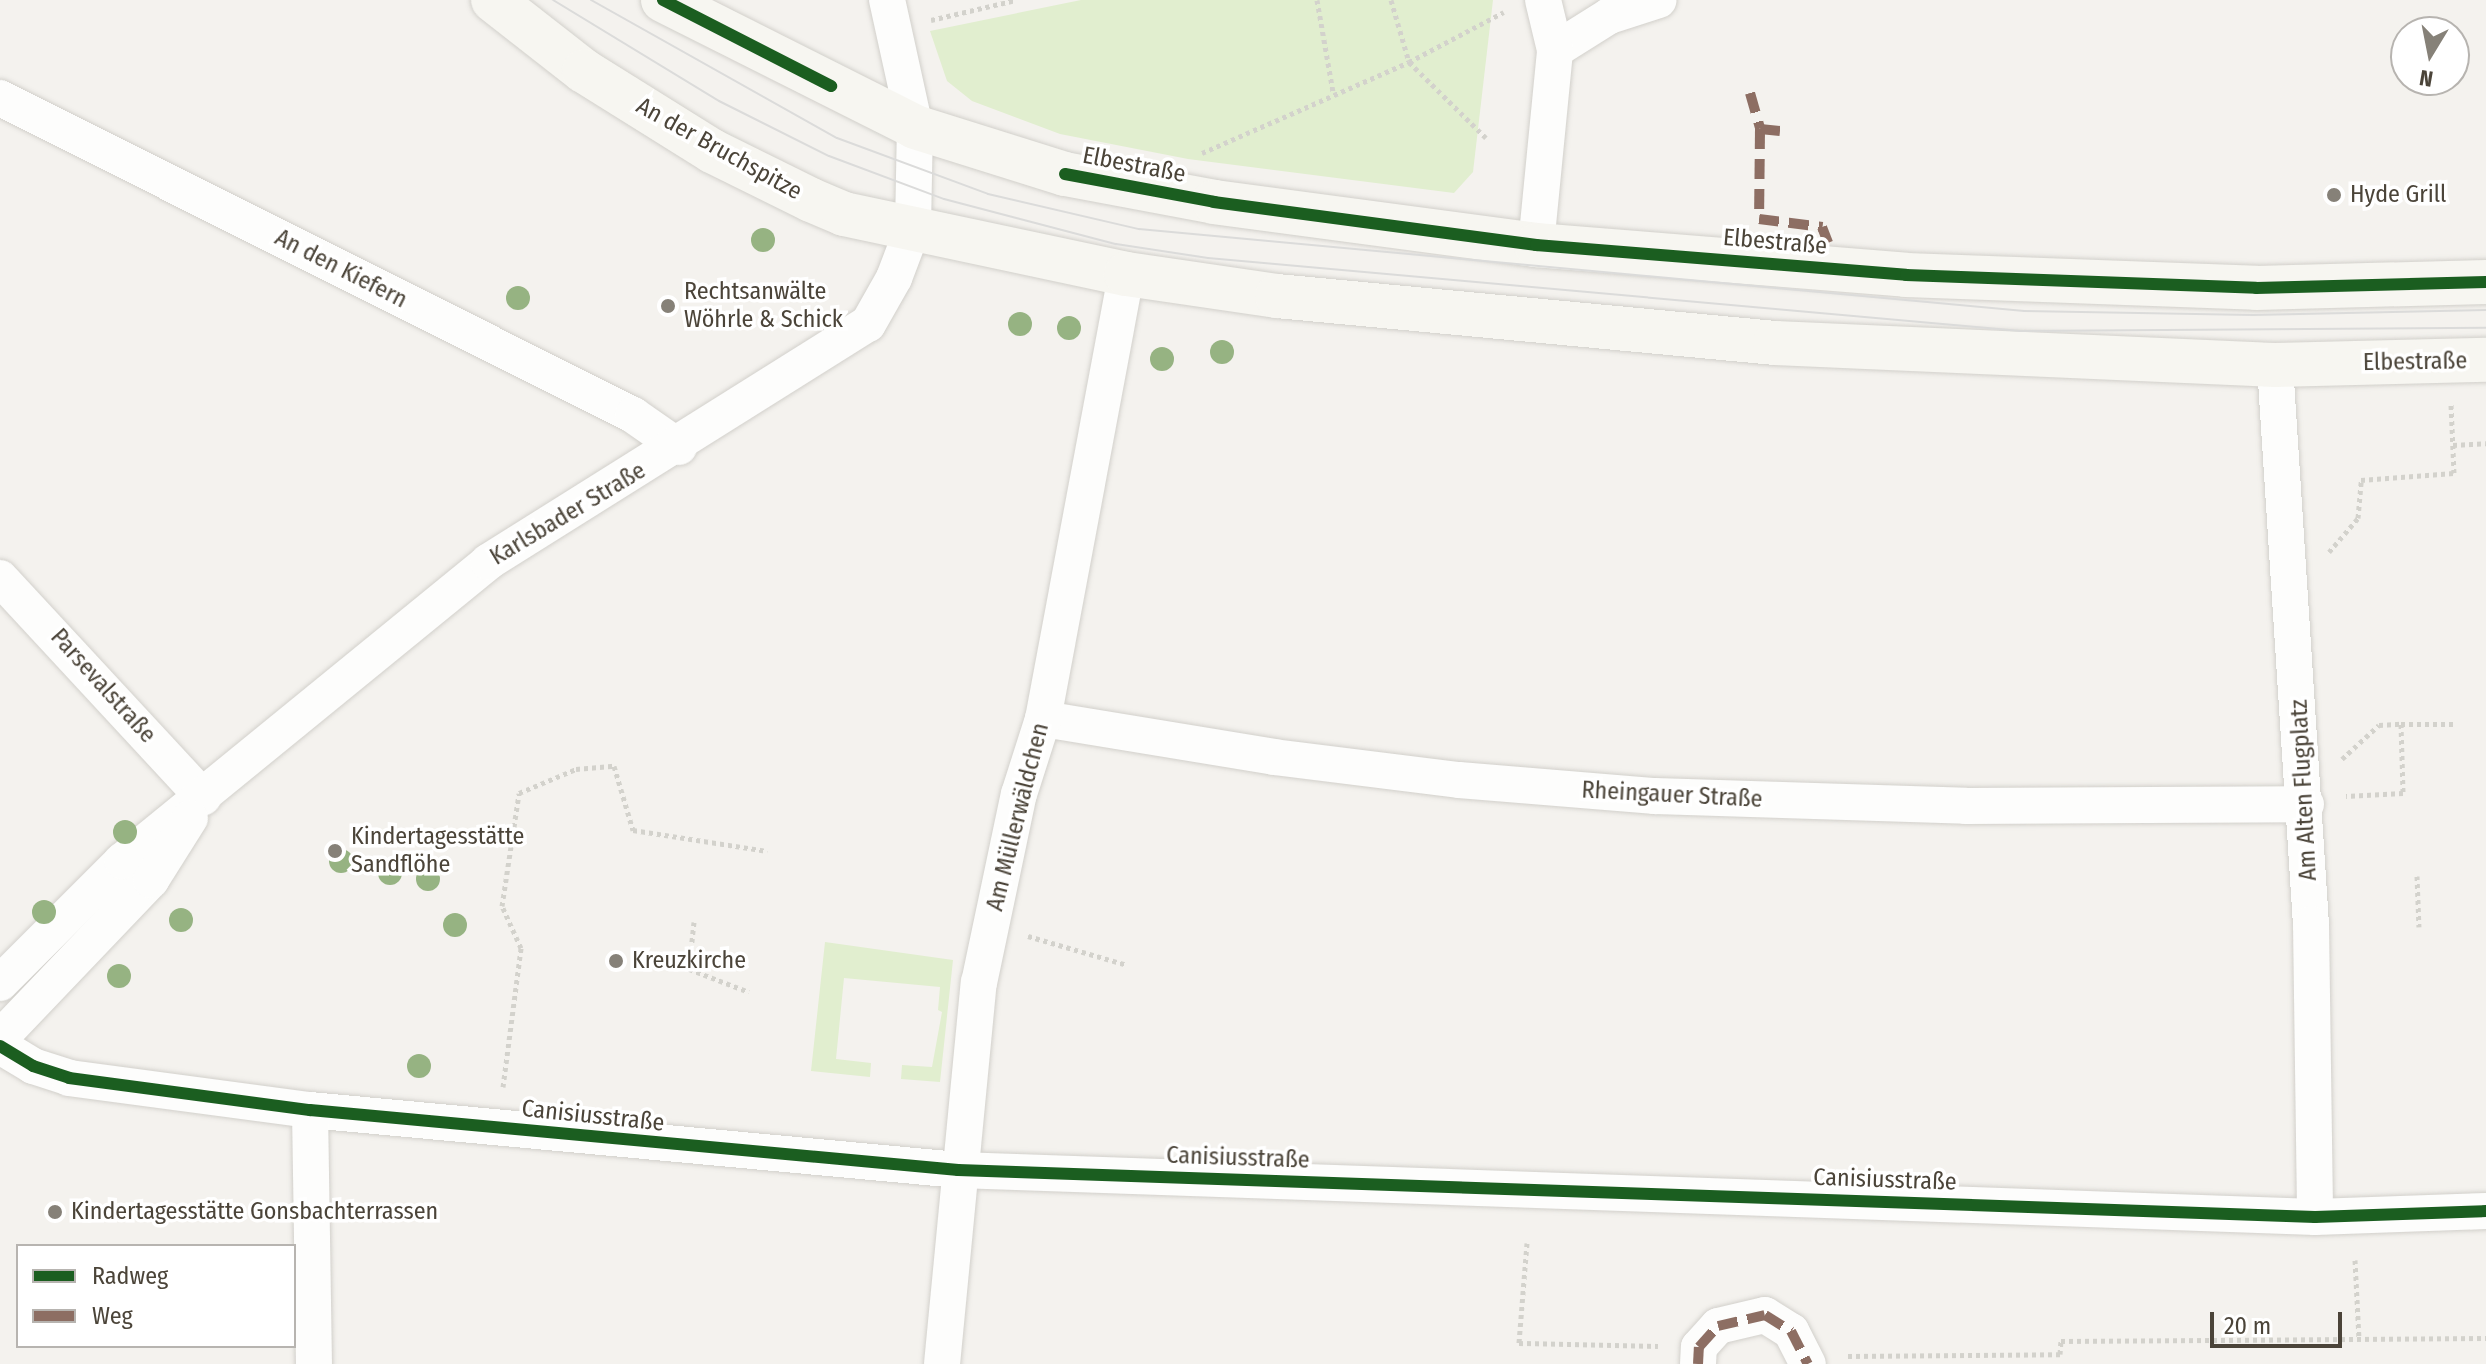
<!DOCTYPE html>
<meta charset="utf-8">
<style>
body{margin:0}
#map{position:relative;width:2486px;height:1364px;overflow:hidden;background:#f4f2ee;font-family:"Fira Sans Condensed",sans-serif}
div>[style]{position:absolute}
.green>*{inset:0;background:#e1eecf}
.path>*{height:5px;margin-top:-2.5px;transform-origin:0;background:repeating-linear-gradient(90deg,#d3d2cc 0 4px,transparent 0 8px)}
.roads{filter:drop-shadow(0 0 2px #d2d0cb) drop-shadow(0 0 2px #d2d0cb)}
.street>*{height:36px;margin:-18px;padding:0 18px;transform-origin:18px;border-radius:18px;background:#fdfdfc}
.secondary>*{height:44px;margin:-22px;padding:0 22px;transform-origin:22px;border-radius:22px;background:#f7f6f1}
.tram>*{height:2px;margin:-1px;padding:0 1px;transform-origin:1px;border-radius:1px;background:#dbdbda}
.quiet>*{height:10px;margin-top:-5px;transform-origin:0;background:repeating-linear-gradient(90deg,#8d6e63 0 20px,transparent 0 30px)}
.cycleway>*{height:12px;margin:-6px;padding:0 6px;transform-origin:6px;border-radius:6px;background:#1b5e20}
.trees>*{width:24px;height:24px;margin:-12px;border-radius:50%;background:#96b382}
.dots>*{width:22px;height:22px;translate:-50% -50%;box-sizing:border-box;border:4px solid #fff;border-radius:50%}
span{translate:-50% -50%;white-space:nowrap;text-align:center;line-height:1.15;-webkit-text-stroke:7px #fff;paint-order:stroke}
.street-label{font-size:24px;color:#4b4439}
.poi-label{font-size:24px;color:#4b4439}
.left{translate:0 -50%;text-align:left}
.legend{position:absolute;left:16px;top:1244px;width:280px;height:104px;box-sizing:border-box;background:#fff;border:2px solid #b7b4b0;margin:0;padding:10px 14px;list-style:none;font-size:24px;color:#4b4439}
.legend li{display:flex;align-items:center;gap:16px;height:40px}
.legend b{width:40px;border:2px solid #b7b4b0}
.north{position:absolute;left:2390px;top:16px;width:80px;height:80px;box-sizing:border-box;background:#fff;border:2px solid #b7b4b0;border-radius:50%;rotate:190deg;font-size:22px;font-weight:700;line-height:32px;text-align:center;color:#4b4439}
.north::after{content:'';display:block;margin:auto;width:28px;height:36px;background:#868178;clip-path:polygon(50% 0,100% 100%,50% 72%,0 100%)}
.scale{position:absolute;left:2210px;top:1312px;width:132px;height:36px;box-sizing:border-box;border:4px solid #4b4439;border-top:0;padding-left:10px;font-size:24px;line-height:28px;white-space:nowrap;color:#4b4439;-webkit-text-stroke:6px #fff;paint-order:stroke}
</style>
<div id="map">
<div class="green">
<i style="clip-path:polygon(1081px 0,1493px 0,1473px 172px,1454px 193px,1188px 159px,1060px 134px,972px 101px,947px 81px,930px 31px)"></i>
<i style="clip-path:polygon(825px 942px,953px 960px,940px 1082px,901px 1079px,902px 1065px,932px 1067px,942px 1012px,938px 1010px,940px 987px,844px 978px,836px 1059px,871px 1063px,870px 1077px,811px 1071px)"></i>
</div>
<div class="path">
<i style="left:1317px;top:0;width:93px;rotate:80.1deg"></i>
<i style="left:1391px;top:0;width:65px;rotate:73.8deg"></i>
<i style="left:1409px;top:62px;width:108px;rotate:44.6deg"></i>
<i style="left:931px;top:20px;width:87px;rotate:-13.2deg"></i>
<i style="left:1202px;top:153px;width:226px;rotate:-23.7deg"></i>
<i style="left:1409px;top:62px;width:107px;rotate:-27.8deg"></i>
<i style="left:2453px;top:445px;width:33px;rotate:-3deg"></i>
<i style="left:2329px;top:552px;width:45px;rotate:-49.5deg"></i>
<i style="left:2358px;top:518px;width:38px;rotate:-85deg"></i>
<i style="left:2361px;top:480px;width:93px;rotate:-4.3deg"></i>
<i style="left:2454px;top:473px;width:70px;rotate:-92.5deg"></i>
<i style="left:2401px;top:724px;width:55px"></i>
<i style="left:2342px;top:759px;width:50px;rotate:-42.6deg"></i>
<i style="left:2379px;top:725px;width:22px;rotate:-3deg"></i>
<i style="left:2401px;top:724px;width:69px;rotate:88.3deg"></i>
<i style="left:2403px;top:793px;width:57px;rotate:177deg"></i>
<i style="left:2417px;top:876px;width:51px;rotate:87.8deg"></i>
<i style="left:694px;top:922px;width:47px;rotate:96.1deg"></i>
<i style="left:689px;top:969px;width:64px;rotate:21deg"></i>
<i style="left:1028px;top:936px;width:103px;rotate:16.3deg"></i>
<i style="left:503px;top:1087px;width:140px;rotate:-82.6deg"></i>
<i style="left:521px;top:948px;width:46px;rotate:-114.3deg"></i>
<i style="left:502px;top:906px;width:114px;rotate:-81.4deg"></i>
<i style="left:519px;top:793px;width:62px;rotate:-22.8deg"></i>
<i style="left:576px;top:769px;width:38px;rotate:-5deg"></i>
<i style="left:614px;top:766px;width:67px;rotate:73.5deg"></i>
<i style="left:633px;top:830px;width:136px;rotate:8.9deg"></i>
<i style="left:1527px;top:1243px;width:100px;rotate:94.6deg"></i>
<i style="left:1519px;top:1343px;width:139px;rotate:1.2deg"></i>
<i style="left:2355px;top:1260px;width:78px;rotate:87.1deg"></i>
<i style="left:1848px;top:1356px;width:212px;rotate:-0.5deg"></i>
<i style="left:2060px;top:1354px;width:13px;rotate:-86deg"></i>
<i style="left:2061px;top:1341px;width:425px;rotate:-0.4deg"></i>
</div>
<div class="roads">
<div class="street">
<i style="left:1555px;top:50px;width:64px;rotate:-32.2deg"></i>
<i style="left:1609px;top:16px;width:52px;rotate:-17.7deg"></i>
<i style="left:0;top:98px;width:708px;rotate:26.6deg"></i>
<i style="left:633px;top:415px;width:56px;rotate:34.8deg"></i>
<i style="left:1536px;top:245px;width:196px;rotate:-84.4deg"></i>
<i style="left:1555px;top:50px;width:51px;rotate:-103.5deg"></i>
<i style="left:2275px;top:365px;width:560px;rotate:86.32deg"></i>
<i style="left:2311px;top:924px;width:293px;rotate:89.2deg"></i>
<i style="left:0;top:578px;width:299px;rotate:47.2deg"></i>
<i style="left:1043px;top:719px;width:234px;rotate:9.3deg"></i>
<i style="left:1274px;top:757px;width:186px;rotate:7.1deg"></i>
<i style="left:1459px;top:780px;width:197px;rotate:4.7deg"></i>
<i style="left:1655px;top:796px;width:311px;rotate:1.8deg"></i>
<i style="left:1966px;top:806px;width:340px;rotate:-0.3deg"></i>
<i style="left:0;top:983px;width:173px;rotate:-45deg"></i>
<i style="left:122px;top:861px;width:473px;rotate:-39.2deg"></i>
<i style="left:488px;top:562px;width:448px;rotate:-32.1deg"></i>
<i style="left:868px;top:324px;width:53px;rotate:-60.5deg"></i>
<i style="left:894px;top:278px;width:53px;rotate:-69.2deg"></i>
<i style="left:913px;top:228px;width:101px;rotate:-88.9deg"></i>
<i style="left:915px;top:127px;width:130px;rotate:-102.4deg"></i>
<i style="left:0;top:1038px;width:219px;rotate:-46.3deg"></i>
<i style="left:151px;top:880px;width:73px;rotate:-57.8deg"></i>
<i style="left:0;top:1046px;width:39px;rotate:31deg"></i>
<i style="left:33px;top:1066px;width:38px;rotate:18deg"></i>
<i style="left:69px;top:1078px;width:243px;rotate:7.6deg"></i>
<i style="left:310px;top:1110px;width:651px;rotate:5.29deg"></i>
<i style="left:958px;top:1170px;width:1358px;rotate:1.98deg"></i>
<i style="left:2315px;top:1217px;width:171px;rotate:-2deg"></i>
<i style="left:310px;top:1110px;width:254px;rotate:89.1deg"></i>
<i style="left:942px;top:1364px;width:383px;rotate:-84.5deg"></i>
<i style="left:979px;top:983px;width:193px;rotate:-78.1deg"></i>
<i style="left:1019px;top:794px;width:79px;rotate:-72.3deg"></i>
<i style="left:1043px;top:719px;width:453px;rotate:-79.4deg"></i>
<i style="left:1698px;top:1364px;width:17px;rotate:-87deg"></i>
<i style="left:1699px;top:1347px;width:28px;rotate:-48deg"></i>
<i style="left:1718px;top:1326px;width:48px;rotate:-13.2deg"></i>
<i style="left:1765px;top:1315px;width:31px;rotate:32deg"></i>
<i style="left:1791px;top:1331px;width:37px;rotate:63deg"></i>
</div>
<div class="secondary">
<i style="left:493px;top:0;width:115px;rotate:38deg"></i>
<i style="left:584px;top:71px;width:151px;rotate:32deg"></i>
<i style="left:712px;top:151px;width:110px;rotate:26.3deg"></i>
<i style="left:811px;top:200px;width:36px;rotate:23deg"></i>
<i style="left:844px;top:214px;width:288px;rotate:12deg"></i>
<i style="left:1126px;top:274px;width:153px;rotate:8.3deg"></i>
<i style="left:1277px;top:296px;width:500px;rotate:5.39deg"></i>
<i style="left:1775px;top:343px;width:500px;rotate:2.52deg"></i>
<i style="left:2275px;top:365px;width:211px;rotate:-1.4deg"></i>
<i style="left:663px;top:0;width:282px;rotate:26.7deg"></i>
<i style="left:915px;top:127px;width:157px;rotate:17.4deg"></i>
<i style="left:1065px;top:174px;width:152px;rotate:10.6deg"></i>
<i style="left:1214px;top:202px;width:325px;rotate:7.6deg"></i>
<i style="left:1536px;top:245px;width:371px;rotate:4.6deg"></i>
<i style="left:1906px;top:275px;width:350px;rotate:2.1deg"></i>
<i style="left:2256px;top:288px;width:230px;rotate:-1.5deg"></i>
</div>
</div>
<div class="tram">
<i style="left:553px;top:0;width:194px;rotate:31.3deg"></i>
<i style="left:719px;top:101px;width:123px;rotate:26.6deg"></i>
<i style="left:829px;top:156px;width:123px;rotate:20.5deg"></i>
<i style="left:944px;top:199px;width:178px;rotate:14.7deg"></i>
<i style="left:1116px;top:244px;width:93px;rotate:8.7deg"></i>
<i style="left:1208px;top:258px;width:816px;rotate:5.13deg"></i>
<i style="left:2021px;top:331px;width:465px;rotate:-0.4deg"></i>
<i style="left:591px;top:0;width:282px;rotate:29.3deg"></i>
<i style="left:837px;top:138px;width:161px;rotate:20.3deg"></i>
<i style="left:988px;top:194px;width:155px;rotate:13.1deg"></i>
<i style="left:1139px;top:229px;width:889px;rotate:5.29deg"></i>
<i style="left:2024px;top:311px;width:229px;rotate:1deg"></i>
<i style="left:2253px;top:315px;width:233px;rotate:-1.2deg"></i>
</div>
<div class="quiet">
<i style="left:1750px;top:93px;width:37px;rotate:74deg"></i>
<i style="left:1780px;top:131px;width:20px;rotate:-174deg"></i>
<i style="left:1760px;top:129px;width:90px;rotate:90.6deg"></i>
<i style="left:1759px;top:219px;width:64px;rotate:7.2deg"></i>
<i style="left:1822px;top:227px;width:17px;rotate:69deg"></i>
<i style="left:1698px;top:1364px;width:17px;rotate:-87deg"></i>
<i style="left:1699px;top:1347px;width:28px;rotate:-48deg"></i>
<i style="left:1718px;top:1326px;width:48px;rotate:-13.2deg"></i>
<i style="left:1765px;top:1315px;width:31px;rotate:32deg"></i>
<i style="left:1791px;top:1331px;width:37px;rotate:63deg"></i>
</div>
<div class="cycleway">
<i style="left:663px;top:0;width:189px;rotate:27.1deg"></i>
<i style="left:1065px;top:174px;width:152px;rotate:10.6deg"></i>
<i style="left:1214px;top:202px;width:325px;rotate:7.6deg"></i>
<i style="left:1536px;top:245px;width:371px;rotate:4.6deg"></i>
<i style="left:1906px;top:275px;width:350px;rotate:2.1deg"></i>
<i style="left:2256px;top:288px;width:230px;rotate:-1.5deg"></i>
<i style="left:0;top:1046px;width:39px;rotate:31deg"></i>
<i style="left:33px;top:1066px;width:38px;rotate:18deg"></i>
<i style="left:69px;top:1078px;width:243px;rotate:7.6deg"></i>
<i style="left:310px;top:1110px;width:651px;rotate:5.29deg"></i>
<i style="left:958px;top:1170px;width:1358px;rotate:1.98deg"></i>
<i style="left:2315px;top:1217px;width:171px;rotate:-2deg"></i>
</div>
<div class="trees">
<i style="left:763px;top:240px"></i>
<i style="left:518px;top:298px"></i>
<i style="left:1020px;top:324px"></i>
<i style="left:1069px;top:328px"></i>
<i style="left:1222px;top:352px"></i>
<i style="left:1162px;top:359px"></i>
<i style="left:125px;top:832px"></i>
<i style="left:341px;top:861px"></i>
<i style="left:390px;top:873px"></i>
<i style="left:428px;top:879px"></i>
<i style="left:44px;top:912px"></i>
<i style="left:181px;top:920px"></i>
<i style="left:455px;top:925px"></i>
<i style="left:119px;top:976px"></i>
<i style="left:419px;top:1066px"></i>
</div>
<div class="dots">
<i style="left:2334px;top:195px;background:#868178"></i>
<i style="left:668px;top:306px;background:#868178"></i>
<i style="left:335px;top:851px;background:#868178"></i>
<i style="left:616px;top:961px;background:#868178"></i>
<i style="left:55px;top:1212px;background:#868178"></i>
</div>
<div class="street-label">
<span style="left:719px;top:149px;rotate:29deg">An der Bruchspitze</span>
<span style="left:1134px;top:165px;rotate:11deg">Elbestraße</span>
<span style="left:1775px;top:242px;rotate:5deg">Elbestraße</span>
<span style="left:341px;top:269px;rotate:27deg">An den Kiefern</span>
<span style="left:2415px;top:362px;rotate:-1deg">Elbestraße</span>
<span style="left:568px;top:514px;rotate:-31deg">Karlsbader Straße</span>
<span style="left:103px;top:686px;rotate:48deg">Parsevalstraße</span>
<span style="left:2304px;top:790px;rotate:-93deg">Am Alten Flugplatz</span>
<span style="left:1672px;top:795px;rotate:3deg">Rheingauer Straße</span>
<span style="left:1018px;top:817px;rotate:-76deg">Am Müllerwäldchen</span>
<span style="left:593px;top:1116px;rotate:6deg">Canisiusstraße</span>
<span style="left:1238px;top:1158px;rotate:2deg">Canisiusstraße</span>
<span style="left:1885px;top:1180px;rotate:2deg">Canisiusstraße</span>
</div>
<div class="poi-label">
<span class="left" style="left:2350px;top:195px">Hyde Grill</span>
<span class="left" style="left:684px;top:306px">Rechtsanwälte<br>Wöhrle &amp; Schick</span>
<span class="left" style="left:351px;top:851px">Kindertagesstätte<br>Sandflöhe</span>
<span class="left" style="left:632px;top:961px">Kreuzkirche</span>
<span class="left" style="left:71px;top:1212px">Kindertagesstätte Gonsbachterrassen</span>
</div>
<ul class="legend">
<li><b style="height:10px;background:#1b5e20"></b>Radweg</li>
<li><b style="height:10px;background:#8d6e63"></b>Weg</li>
</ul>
<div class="north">N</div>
<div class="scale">20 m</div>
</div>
